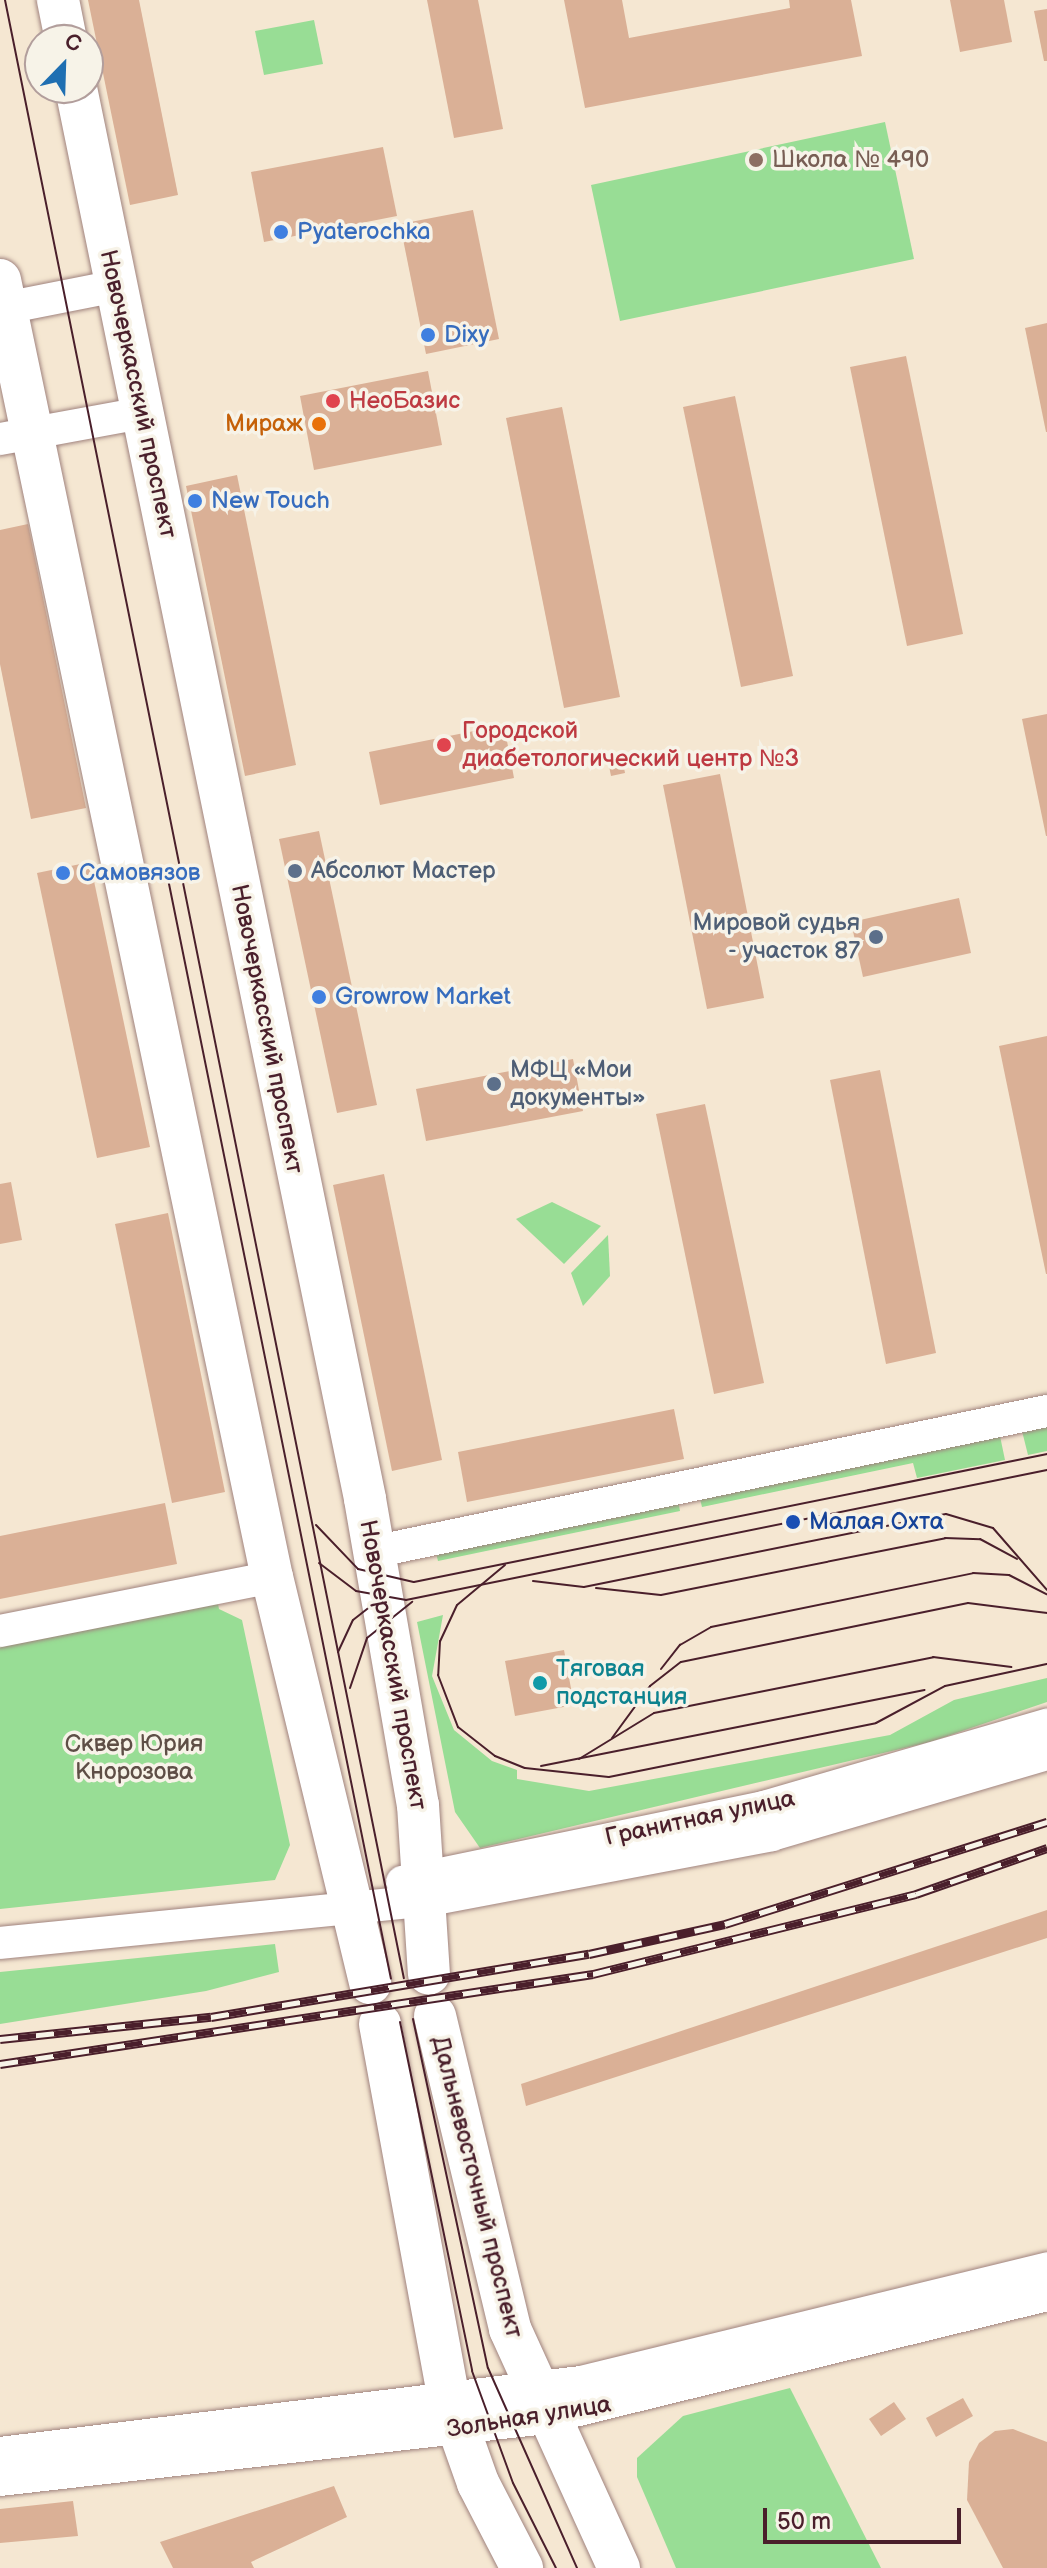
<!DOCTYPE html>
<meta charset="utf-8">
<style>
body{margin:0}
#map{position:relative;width:1047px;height:2568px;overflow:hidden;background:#f5e7d2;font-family:"Balsamiq Sans",sans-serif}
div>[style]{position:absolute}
.green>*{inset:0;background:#98dd95}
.building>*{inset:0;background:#dab096}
.roads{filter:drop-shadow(0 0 2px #a0837e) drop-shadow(0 0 2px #a0837e)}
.minor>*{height:32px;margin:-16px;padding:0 16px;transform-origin:16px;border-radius:16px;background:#fff}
.major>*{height:42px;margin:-21px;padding:0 21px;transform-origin:21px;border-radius:21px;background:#fff}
.tram>*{height:2px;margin:-1px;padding:0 1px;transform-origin:1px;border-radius:1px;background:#4a1f2b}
.rail>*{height:9px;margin-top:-4.5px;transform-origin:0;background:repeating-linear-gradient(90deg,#f7f3e8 0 18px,#4a1f2b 0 36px);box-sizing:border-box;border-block:2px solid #4a1f2b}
.dots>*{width:22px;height:22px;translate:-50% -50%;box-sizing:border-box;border:4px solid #f7f3e8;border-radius:50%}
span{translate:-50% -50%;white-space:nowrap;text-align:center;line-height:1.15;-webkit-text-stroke:7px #f7f3e8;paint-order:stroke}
.education-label{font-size:24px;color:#785e54}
.left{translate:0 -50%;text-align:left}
.shop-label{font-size:24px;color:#366cbe}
.street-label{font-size:24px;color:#4a1f2b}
.health-label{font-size:24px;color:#be3a42}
.food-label{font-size:24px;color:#c56008}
.right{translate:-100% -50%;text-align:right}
.service-label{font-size:24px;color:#4e5e75}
.transit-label{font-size:24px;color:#164399}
.culture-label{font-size:24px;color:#0d838f}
.park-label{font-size:24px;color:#5e4e46}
.north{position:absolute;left:24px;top:24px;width:80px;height:80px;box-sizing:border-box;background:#f7f3e8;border:2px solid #b29e9c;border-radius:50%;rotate:23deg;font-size:22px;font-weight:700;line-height:32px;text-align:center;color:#4a1f2b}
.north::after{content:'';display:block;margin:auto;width:28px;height:36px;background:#1f6fb2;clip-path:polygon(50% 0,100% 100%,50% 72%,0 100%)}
.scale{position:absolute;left:763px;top:2508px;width:198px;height:36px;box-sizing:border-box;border:4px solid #4a1f2b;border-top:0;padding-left:10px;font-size:24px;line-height:28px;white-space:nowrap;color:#4a1f2b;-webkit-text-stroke:6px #f7f3e8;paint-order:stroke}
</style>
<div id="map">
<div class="green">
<i style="clip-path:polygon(314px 20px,323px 64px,264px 75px,255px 31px)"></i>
<i style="clip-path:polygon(885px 122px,914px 259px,620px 321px,591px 185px)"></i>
<i style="clip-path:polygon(552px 1202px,601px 1226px,564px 1264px,516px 1219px)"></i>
<i style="clip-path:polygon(608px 1235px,610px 1276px,583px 1306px,571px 1273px)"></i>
<i style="clip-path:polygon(1047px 1419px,1047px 1451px,1028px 1455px,1022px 1431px)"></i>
<i style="clip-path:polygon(1000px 1436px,1005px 1460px,917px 1478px,913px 1463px,702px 1507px,698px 1491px)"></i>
<i style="clip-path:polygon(677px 1495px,680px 1511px,438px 1561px,434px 1545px)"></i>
<i style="clip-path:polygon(217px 1599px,219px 1609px,242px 1620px,290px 1845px,275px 1880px,0 1909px,0 1643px)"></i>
<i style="clip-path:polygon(443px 1615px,432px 1676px,454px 1730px,492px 1761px,517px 1770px,517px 1779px,589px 1791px,890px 1735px,954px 1700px,1047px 1678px,1047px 1702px,930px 1742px,480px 1848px,455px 1812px,417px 1622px)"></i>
<i style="clip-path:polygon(275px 1944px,279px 1972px,206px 1991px,0 2024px,0 1972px)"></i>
<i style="clip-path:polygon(790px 2388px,881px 2568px,676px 2568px,637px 2477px,637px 2458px,683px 2416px)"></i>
</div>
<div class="building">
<i style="clip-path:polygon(88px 0,139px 0,178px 195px,130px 205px)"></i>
<i style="clip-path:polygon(427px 0,478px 0,503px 129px,454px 138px)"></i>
<i style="clip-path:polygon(564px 0,622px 0,629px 38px,790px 8px,789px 0,851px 0,862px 56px,585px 108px)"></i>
<i style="clip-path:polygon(950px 0,1004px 0,1012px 42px,960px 52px)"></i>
<i style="clip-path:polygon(1047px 9px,1047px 61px,1044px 61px,1034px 11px)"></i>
<i style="clip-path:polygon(383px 147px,397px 216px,264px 242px,251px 172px)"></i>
<i style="clip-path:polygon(473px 210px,499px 339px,426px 354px,400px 224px)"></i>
<i style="clip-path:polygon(1047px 323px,1047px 432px,1046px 432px,1025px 328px)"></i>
<i style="clip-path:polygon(906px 356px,963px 634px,907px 646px,850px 367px)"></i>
<i style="clip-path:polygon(428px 371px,442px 445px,314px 470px,300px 396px)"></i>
<i style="clip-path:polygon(735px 396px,793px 676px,741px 687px,683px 407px)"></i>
<i style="clip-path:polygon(562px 407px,620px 697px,564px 708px,506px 418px)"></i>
<i style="clip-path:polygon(237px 475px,296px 765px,245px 776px,186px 486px)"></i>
<i style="clip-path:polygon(28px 524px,86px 808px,31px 819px,0 664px,0 530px)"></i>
<i style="clip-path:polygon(1047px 714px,1047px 836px,1046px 836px,1022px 719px)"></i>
<i style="clip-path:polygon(504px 725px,514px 778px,380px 805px,369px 752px)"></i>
<i style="clip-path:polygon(622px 758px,625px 773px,611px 776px,608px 761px)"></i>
<i style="clip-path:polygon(720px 774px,764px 998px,707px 1009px,663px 785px)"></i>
<i style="clip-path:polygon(319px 831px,377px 1105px,337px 1113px,279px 839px)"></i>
<i style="clip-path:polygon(90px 862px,150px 1147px,97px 1158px,37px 873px)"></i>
<i style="clip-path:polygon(959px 898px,971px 953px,863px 977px,851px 922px)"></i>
<i style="clip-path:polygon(1047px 1036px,1047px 1274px,1046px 1274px,999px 1046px)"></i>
<i style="clip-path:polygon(573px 1059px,583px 1111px,426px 1141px,416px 1089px)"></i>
<i style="clip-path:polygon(880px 1070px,936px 1353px,886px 1364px,830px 1080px)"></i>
<i style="clip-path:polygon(705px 1104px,764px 1383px,714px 1394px,656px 1114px)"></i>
<i style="clip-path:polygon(384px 1174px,442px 1460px,392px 1471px,333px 1185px)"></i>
<i style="clip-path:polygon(11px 1182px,22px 1240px,0 1244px,0 1184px)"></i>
<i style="clip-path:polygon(168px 1213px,225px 1492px,172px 1503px,115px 1224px)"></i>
<i style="clip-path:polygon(674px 1409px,684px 1459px,467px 1502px,458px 1452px)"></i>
<i style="clip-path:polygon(165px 1503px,177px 1564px,0 1599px,0 1536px)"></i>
<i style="clip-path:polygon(564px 1650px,574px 1705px,515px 1716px,505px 1661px)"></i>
<i style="clip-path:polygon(1047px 1910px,1047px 1938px,526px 2106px,521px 2084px)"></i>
<i style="clip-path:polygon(963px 2398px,973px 2416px,936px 2437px,926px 2418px)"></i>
<i style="clip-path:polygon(894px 2402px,906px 2419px,881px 2436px,869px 2419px)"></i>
<i style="clip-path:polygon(1013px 2429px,1047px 2442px,1047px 2568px,1003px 2568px,967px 2500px,969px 2462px,979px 2443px,995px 2431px)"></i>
<i style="clip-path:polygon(334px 2486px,347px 2517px,251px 2562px,254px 2568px,173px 2568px,160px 2542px)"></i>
<i style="clip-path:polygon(73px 2501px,78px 2536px,0 2543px,0 2509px)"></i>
</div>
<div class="roads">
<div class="minor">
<i style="left:0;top:309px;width:118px;rotate:-11.2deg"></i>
<i style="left:0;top:439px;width:144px;rotate:-10.4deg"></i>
<i style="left:373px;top:1552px;width:689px;rotate:-11.82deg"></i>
<i style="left:0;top:1631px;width:277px;rotate:-11.2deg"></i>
<i style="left:402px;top:1882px;width:370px;rotate:-11.7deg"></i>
<i style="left:764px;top:1807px;width:295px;rotate:-16.2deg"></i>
<i style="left:0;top:1943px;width:426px;rotate:-5.7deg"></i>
<i style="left:424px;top:1901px;width:354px;rotate:-10.7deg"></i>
<i style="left:772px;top:1835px;width:287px;rotate:-16.4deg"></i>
<i style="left:0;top:2453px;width:585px;rotate:-6.97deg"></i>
<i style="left:581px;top:2382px;width:480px;rotate:-13.7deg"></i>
<i style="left:0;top:2480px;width:550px;rotate:-6.48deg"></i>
<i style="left:546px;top:2418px;width:516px;rotate:-13.79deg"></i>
</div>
<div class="major">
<i style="left:58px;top:0;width:41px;rotate:78.7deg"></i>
<i style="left:76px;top:88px;width:1440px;rotate:78.42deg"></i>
<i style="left:365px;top:1499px;width:311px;rotate:80.2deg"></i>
<i style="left:418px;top:1805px;width:169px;rotate:86.3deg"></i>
<i style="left:0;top:280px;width:1325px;rotate:78.16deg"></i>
<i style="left:272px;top:1577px;width:418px;rotate:76.4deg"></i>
<i style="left:435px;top:2016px;width:322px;rotate:76.5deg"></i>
<i style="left:510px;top:2329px;width:263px;rotate:65.5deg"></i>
<i style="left:380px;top:2024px;width:383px;rotate:79.6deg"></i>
<i style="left:449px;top:2401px;width:87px;rotate:70.5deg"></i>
<i style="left:478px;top:2483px;width:96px;rotate:62.6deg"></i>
</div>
</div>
<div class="tram">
<i style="left:5px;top:0;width:2018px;rotate:78.6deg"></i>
<i style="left:168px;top:879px;width:1122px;rotate:78.54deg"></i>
<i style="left:316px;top:1525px;width:61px;rotate:46.3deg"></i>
<i style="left:358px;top:1569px;width:57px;rotate:13.1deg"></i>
<i style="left:414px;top:1582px;width:646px;rotate:-11.43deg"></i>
<i style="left:319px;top:1563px;width:46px;rotate:37.1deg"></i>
<i style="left:356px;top:1591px;width:51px;rotate:10.2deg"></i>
<i style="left:406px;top:1600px;width:654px;rotate:-11.46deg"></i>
<i style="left:505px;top:1565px;width:62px;rotate:140.2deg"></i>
<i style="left:457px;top:1605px;width:40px;rotate:115deg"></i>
<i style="left:440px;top:1641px;width:34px;rotate:93deg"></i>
<i style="left:438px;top:1675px;width:56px;rotate:69deg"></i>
<i style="left:458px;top:1727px;width:47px;rotate:38.1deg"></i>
<i style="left:495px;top:1756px;width:32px;rotate:22deg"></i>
<i style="left:525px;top:1768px;width:84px;rotate:6.1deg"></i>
<i style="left:609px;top:1777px;width:272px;rotate:-11.4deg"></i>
<i style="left:876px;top:1723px;width:78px;rotate:-28.2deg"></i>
<i style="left:945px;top:1686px;width:104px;rotate:-12.2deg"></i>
<i style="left:533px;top:1581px;width:51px;rotate:6.7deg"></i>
<i style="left:584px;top:1587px;width:369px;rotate:-11.4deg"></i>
<i style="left:946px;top:1514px;width:49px;rotate:16.6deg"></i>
<i style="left:993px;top:1528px;width:82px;rotate:48.9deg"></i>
<i style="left:596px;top:1588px;width:65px;rotate:6.1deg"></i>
<i style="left:661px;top:1595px;width:290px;rotate:-11.3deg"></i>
<i style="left:945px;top:1538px;width:35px;rotate:2deg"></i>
<i style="left:980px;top:1539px;width:42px;rotate:28.4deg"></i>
<i style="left:338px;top:1652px;width:35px;rotate:-65deg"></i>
<i style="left:353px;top:1620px;width:41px;rotate:-38deg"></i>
<i style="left:661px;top:1669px;width:31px;rotate:-52deg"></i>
<i style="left:680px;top:1645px;width:36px;rotate:-30deg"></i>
<i style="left:711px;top:1627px;width:268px;rotate:-11.6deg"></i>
<i style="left:973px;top:1573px;width:36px;rotate:3deg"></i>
<i style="left:1009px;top:1575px;width:42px;rotate:27.2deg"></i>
<i style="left:350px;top:1688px;width:53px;rotate:-71.2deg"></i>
<i style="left:367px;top:1638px;width:58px;rotate:-38.7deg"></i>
<i style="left:612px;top:1738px;width:64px;rotate:-53.8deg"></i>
<i style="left:650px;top:1686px;width:39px;rotate:-38deg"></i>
<i style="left:681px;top:1662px;width:293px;rotate:-11.6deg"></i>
<i style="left:968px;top:1603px;width:80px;rotate:7.2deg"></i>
<i style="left:579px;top:1759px;width:88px;rotate:-31.5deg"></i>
<i style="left:654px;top:1713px;width:285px;rotate:-11.3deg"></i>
<i style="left:933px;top:1657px;width:79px;rotate:7.3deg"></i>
<i style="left:541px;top:1766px;width:391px;rotate:-11.2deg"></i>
<i style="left:413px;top:2019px;width:357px;rotate:77.9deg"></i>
<i style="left:488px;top:2368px;width:219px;rotate:66deg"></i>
<i style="left:400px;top:2022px;width:356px;rotate:78.3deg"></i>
<i style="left:472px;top:2371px;width:119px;rotate:69.9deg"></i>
<i style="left:513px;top:2483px;width:95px;rotate:63.2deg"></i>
</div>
<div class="rail">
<i style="left:0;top:2039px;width:212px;rotate:-6deg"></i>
<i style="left:211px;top:2017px;width:383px;rotate:-9.5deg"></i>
<i style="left:589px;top:1954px;width:139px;rotate:-12.4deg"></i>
<i style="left:725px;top:1924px;width:338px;rotate:-17.6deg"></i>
<i style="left:0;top:2064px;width:600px;rotate:-8.63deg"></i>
<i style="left:593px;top:1974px;width:333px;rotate:-13.9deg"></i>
<i style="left:916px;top:1894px;width:139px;rotate:-19.3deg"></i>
</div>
<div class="dots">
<i style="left:756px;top:160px;background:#8d6e63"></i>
<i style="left:281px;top:232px;background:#3f7fe0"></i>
<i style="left:428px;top:335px;background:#3f7fe0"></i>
<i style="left:333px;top:401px;background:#e0444e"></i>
<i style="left:319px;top:424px;background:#e8710a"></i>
<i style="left:195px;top:501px;background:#3f7fe0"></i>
<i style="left:444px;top:745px;background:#e0444e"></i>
<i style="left:295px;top:871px;background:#5c6f8a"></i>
<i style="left:63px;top:873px;background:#3f7fe0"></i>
<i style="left:876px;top:937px;background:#5c6f8a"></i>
<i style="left:319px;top:997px;background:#3f7fe0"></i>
<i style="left:494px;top:1084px;background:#5c6f8a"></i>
<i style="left:793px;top:1522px;background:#1a4fb4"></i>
<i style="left:540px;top:1683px;background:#0f9aa8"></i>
</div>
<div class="education-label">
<span class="left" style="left:772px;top:160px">Школа № 490</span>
</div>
<div class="shop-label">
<span class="left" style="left:297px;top:232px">Pyaterochka</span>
<span class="left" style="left:444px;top:335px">Dixy</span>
<span class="left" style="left:211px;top:501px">New Touch</span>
<span class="left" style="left:79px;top:873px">Самовязов</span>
<span class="left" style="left:335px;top:997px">Growrow Market</span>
</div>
<div class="street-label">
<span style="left:138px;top:394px;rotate:78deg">Новочеркасский проспект</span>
<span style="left:267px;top:1029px;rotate:79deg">Новочеркасский проспект</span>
<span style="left:393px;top:1665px;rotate:80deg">Новочеркасский проспект</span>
<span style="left:700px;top:1818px;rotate:-12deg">Гранитная улица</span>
<span style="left:477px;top:2187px;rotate:76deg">Дальневосточный проспект</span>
<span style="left:529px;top:2417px;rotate:-9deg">Зольная улица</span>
</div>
<div class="health-label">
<span class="left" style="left:349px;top:401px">НеоБазис</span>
<span class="left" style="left:462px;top:745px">Городской<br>диабетологический центр №3</span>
</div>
<div class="food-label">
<span class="right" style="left:303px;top:424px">Мираж</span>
</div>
<div class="service-label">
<span class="left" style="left:311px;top:871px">Абсолют Мастер</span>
<span class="right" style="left:860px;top:937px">Мировой судья<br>- участок 87</span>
<span class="left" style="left:510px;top:1084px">МФЦ «Мои<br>документы»</span>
</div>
<div class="transit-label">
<span class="left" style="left:809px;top:1522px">Малая Охта</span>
</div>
<div class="culture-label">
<span class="left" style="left:556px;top:1683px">Тяговая<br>подстанция</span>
</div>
<div class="park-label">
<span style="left:134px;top:1758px">Сквер Юрия<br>Кнорозова</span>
</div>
<div class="north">С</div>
<div class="scale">50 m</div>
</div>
